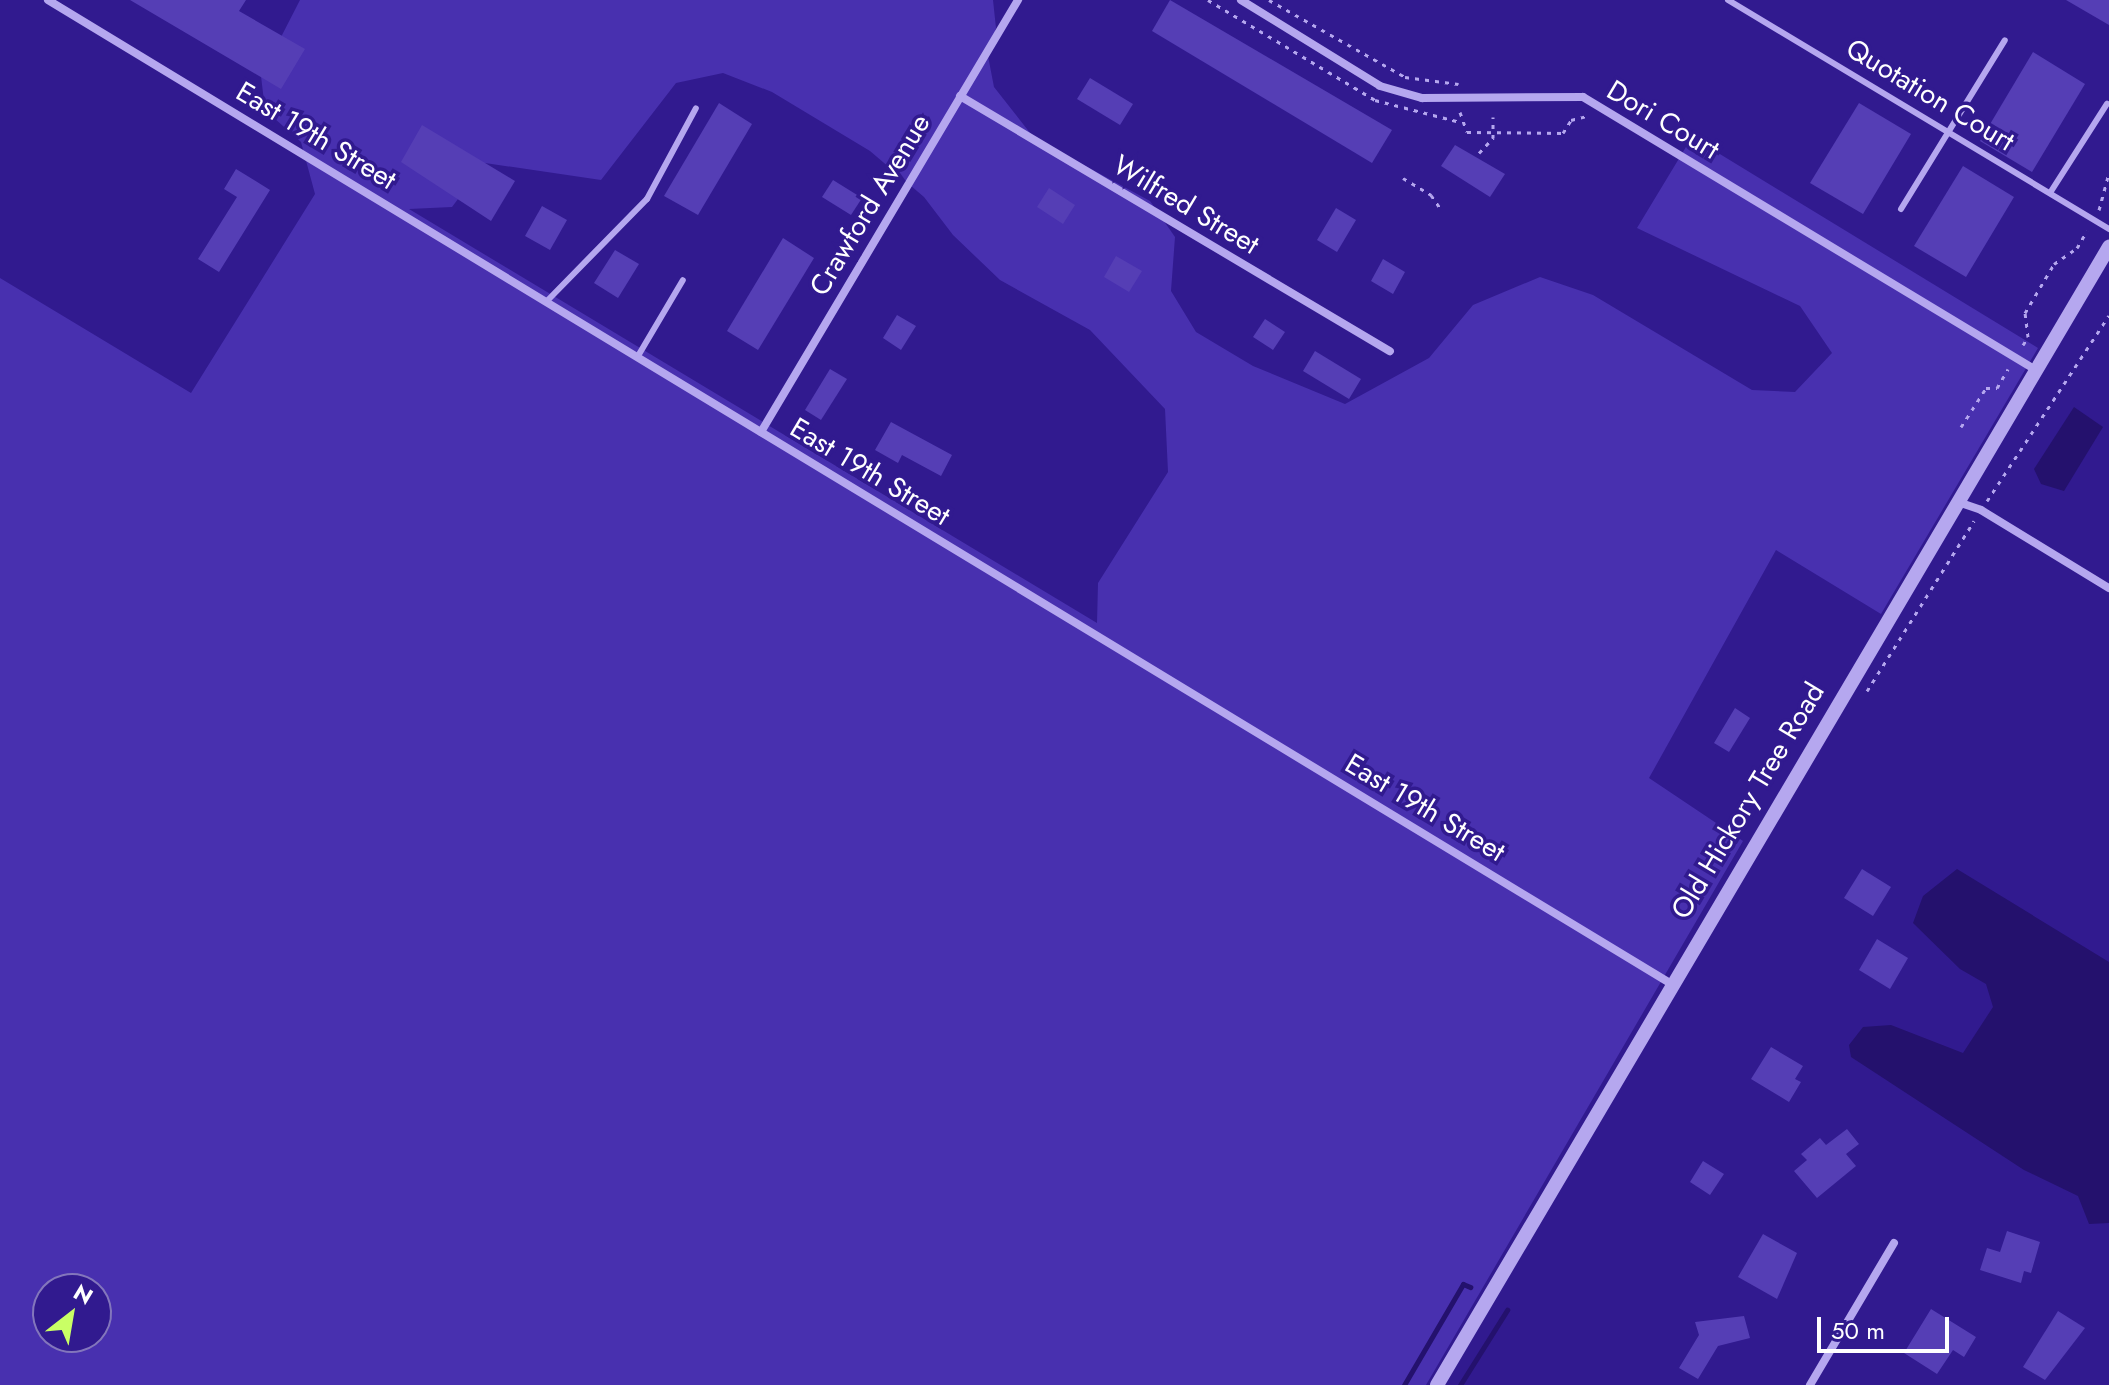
<!DOCTYPE html>
<style>
body{margin:0}
#map{position:relative;width:2109px;height:1385px;overflow:hidden;background:#311a8f;font-family:Jost,sans-serif}
div>[style]{position:absolute}
.green>*{inset:0;background:#4830af}
.water>*{inset:0;background:#24116d}
.stream>*{height:5px;margin:-2.5px;padding:0 2.5px;transform-origin:2.5px;border-radius:2.5px;background:#24116d}
.building>*{inset:0;background:#553eb5}
.path>*{height:3px;margin-top:-1.5px;transform-origin:0;background:repeating-linear-gradient(90deg,#b5a7ef 0 4px,transparent 0 10px)}
.service>*{height:6px;margin:-3px;padding:0 3px;transform-origin:3px;border-radius:3px;background:#b5a7ef}
.minor>*{height:8px;margin:-4px;padding:0 4px;transform-origin:4px;border-radius:4px;background:#b5a7ef}
.tertiary>*{height:14px;margin:-7px;padding:0 7px;transform-origin:7px;border-radius:7px;background:#b5a7ef}
span{translate:-50% -50%;white-space:nowrap;text-align:center;line-height:1.15;-webkit-text-stroke:7px #311a8f;paint-order:stroke}
.street-label{font-size:28px;color:#fff}
.north{position:absolute;left:32px;top:1273px;width:80px;height:80px;box-sizing:border-box;background:#311a8f;border:2px solid #8376bc;border-radius:50%;rotate:31deg;font-size:22px;font-weight:700;line-height:32px;text-align:center;color:#fff}
.north::after{content:'';display:block;margin:auto;width:28px;height:36px;background:#c9ff65;clip-path:polygon(50% 0,100% 100%,50% 72%,0 100%)}
.scale{position:absolute;left:1817px;top:1317px;width:132px;height:36px;box-sizing:border-box;border:4px solid #fff;border-top:0;padding-left:10px;font-size:24px;line-height:28px;white-space:nowrap;color:#fff;-webkit-text-stroke:6px #311a8f;paint-order:stroke}
</style>
<div id="map">
<div class="green">
<i style="clip-path:polygon(evenodd,300px 0,993px 0,996px 28px,988px 56px,994px 87px,1034px 138px,1150px 201px,1175px 237px,1171px 291px,1196px 332px,1253px 366px,1345px 404px,1429px 358px,1473px 305px,1540px 277px,1593px 295px,1752px 390px,1795px 392px,1832px 353px,1800px 306px,1637px 228px,1692px 137px,2038px 348px,1881px 614px,1776px 550px,1649px 778px,1743px 841px,1426px 1385px,0 1385px,0 278px,191px 393px,315px 194px,301px 142px,265px 110px,261px 76px,300px 0,723px 73px,772px 92px,870px 151px,924px 197px,953px 235px,1000px 280px,1090px 330px,1165px 409px,1168px 472px,1098px 583px,1097px 623px,409px 209px,452px 207px,485px 163px,601px 180px,676px 83px,723px 73px,300px 0,48px 1289px,96px 1289px,96px 1337px,48px 1337px,48px 1289px)"></i>
</div>
<div class="water">
<i style="clip-path:polygon(2074px 407px,2103px 427px,2064px 491px,2041px 484px,2034px 469px)"></i>
<i style="clip-path:polygon(1957px 869px,2109px 962px,2109px 1223px,2089px 1224px,2078px 1196px,2024px 1170px,1851px 1057px,1849px 1045px,1863px 1027px,1891px 1025px,1963px 1053px,1993px 1007px,1986px 984px,1960px 969px,1913px 923px,1923px 896px)"></i>
</div>
<div class="stream">
<i style="left:1404px;top:1385px;width:117px;rotate:-59.7deg"></i>
<i style="left:1463px;top:1284px;width:8px;rotate:23deg"></i>
<i style="left:1460px;top:1385px;width:89px;rotate:-57.9deg"></i>
</div>
<div class="building">
<i style="clip-path:polygon(130px 0,246px 0,239px 11px,305px 49px,281px 89px)"></i>
<i style="clip-path:polygon(1170px 0,1392px 130px,1372px 163px,1152px 31px)"></i>
<i style="clip-path:polygon(2066px 0,2109px 0,2109px 25px)"></i>
<i style="clip-path:polygon(2033px 52px,2085px 84px,2032px 172px,1980px 141px)"></i>
<i style="clip-path:polygon(1090px 78px,1133px 104px,1120px 125px,1077px 99px)"></i>
<i style="clip-path:polygon(719px 103px,752px 124px,698px 215px,664px 196px)"></i>
<i style="clip-path:polygon(1859px 103px,1911px 134px,1863px 214px,1810px 183px)"></i>
<i style="clip-path:polygon(422px 125px,515px 181px,491px 221px,401px 162px)"></i>
<i style="clip-path:polygon(1455px 145px,1505px 174px,1490px 197px,1441px 166px)"></i>
<i style="clip-path:polygon(1963px 166px,2014px 197px,1966px 277px,1914px 246px)"></i>
<i style="clip-path:polygon(236px 169px,270px 190px,219px 272px,198px 259px,237px 197px,224px 189px)"></i>
<i style="clip-path:polygon(833px 180px,862px 198px,851px 215px,822px 197px)"></i>
<i style="clip-path:polygon(1049px 188px,1075px 205px,1063px 224px,1037px 207px)"></i>
<i style="clip-path:polygon(542px 206px,567px 220px,550px 250px,525px 236px)"></i>
<i style="clip-path:polygon(1336px 208px,1356px 220px,1337px 252px,1317px 240px)"></i>
<i style="clip-path:polygon(783px 238px,814px 258px,758px 350px,727px 331px)"></i>
<i style="clip-path:polygon(615px 250px,639px 264px,618px 298px,594px 283px)"></i>
<i style="clip-path:polygon(1116px 256px,1142px 271px,1129px 292px,1104px 277px)"></i>
<i style="clip-path:polygon(1383px 259px,1405px 272px,1393px 294px,1371px 281px)"></i>
<i style="clip-path:polygon(897px 315px,916px 326px,901px 350px,883px 338px)"></i>
<i style="clip-path:polygon(1265px 319px,1285px 332px,1273px 350px,1253px 337px)"></i>
<i style="clip-path:polygon(1315px 351px,1361px 379px,1349px 399px,1303px 371px)"></i>
<i style="clip-path:polygon(830px 369px,847px 379px,821px 420px,805px 410px)"></i>
<i style="clip-path:polygon(891px 422px,952px 455px,941px 476px,902px 455px,898px 463px,875px 450px)"></i>
<i style="clip-path:polygon(1735px 708px,1750px 718px,1729px 752px,1714px 743px)"></i>
<i style="clip-path:polygon(1862px 869px,1891px 887px,1873px 916px,1844px 898px)"></i>
<i style="clip-path:polygon(1877px 939px,1908px 958px,1890px 989px,1859px 970px)"></i>
<i style="clip-path:polygon(1771px 1047px,1803px 1066px,1795px 1079px,1801px 1082px,1789px 1102px,1751px 1079px)"></i>
<i style="clip-path:polygon(1847px 1129px,1859px 1144px,1846px 1154px,1856px 1166px,1817px 1198px,1794px 1171px,1807px 1160px,1801px 1154px,1820px 1138px,1826px 1145px)"></i>
<i style="clip-path:polygon(1703px 1161px,1724px 1174px,1710px 1195px,1690px 1182px)"></i>
<i style="clip-path:polygon(2007px 1231px,2040px 1242px,2031px 1273px,2024px 1271px,2021px 1283px,1980px 1270px,1987px 1248px,2000px 1252px)"></i>
<i style="clip-path:polygon(1763px 1234px,1797px 1253px,1777px 1299px,1738px 1277px)"></i>
<i style="clip-path:polygon(1931px 1309px,1976px 1337px,1964px 1357px,1953px 1350px,1937px 1374px,1904px 1353px)"></i>
<i style="clip-path:polygon(2058px 1311px,2085px 1328px,2045px 1380px,2023px 1367px)"></i>
<i style="clip-path:polygon(1744px 1316px,1750px 1338px,1718px 1346px,1698px 1379px,1679px 1368px,1699px 1335px,1695px 1322px)"></i>
</div>
<div class="path">
<i style="left:1208px;top:0;width:195px;rotate:30.9deg"></i>
<i style="left:1375px;top:100px;width:88px;rotate:14.5deg"></i>
<i style="left:1269px;top:0;width:156px;rotate:29.5deg"></i>
<i style="left:1405px;top:77px;width:54px;rotate:7.4deg"></i>
<i style="left:1460px;top:112px;width:21px;rotate:71deg"></i>
<i style="left:1467px;top:132px;width:96px;rotate:0.6deg"></i>
<i style="left:1563px;top:133px;width:15px;rotate:-58deg"></i>
<i style="left:1571px;top:120px;width:16px;rotate:-14deg"></i>
<i style="left:1479px;top:153px;width:21px;rotate:-47deg"></i>
<i style="left:1493px;top:138px;width:21px;rotate:-90deg"></i>
<i style="left:1403px;top:178px;width:33px;rotate:31deg"></i>
<i style="left:1431px;top:195px;width:16px;rotate:55deg"></i>
<i style="left:2099px;top:210px;width:39px;rotate:-75deg"></i>
<i style="left:2023px;top:345px;width:9px;rotate:-58deg"></i>
<i style="left:2028px;top:337px;width:24px;rotate:-97deg"></i>
<i style="left:2025px;top:313px;width:57px;rotate:-59.4deg"></i>
<i style="left:2054px;top:264px;width:28px;rotate:-35deg"></i>
<i style="left:2077px;top:248px;width:20px;rotate:-60deg"></i>
<i style="left:1961px;top:427px;width:46px;rotate:-57.3deg"></i>
<i style="left:1986px;top:388px;width:11px"></i>
<i style="left:1997px;top:388px;width:22px;rotate:-60deg"></i>
<i style="left:1987px;top:501px;width:222px;rotate:-56.7deg"></i>
<i style="left:1867px;top:691px;width:201px;rotate:-57.8deg"></i>
</div>
<div class="service">
<i style="left:1728px;top:0;width:445px;rotate:31deg"></i>
<i style="left:2050px;top:193px;width:106px;rotate:-57.4deg"></i>
<i style="left:1901px;top:209px;width:198px;rotate:-58.4deg"></i>
<i style="left:547px;top:301px;width:143px;rotate:-45.6deg"></i>
<i style="left:647px;top:199px;width:103px;rotate:-61.7deg"></i>
<i style="left:638px;top:356px;width:88px;rotate:-59.4deg"></i>
</div>
<div class="minor">
<i style="left:48px;top:0;width:1897px;rotate:31.22deg"></i>
<i style="left:1241px;top:0;width:163px;rotate:31.7deg"></i>
<i style="left:1380px;top:86px;width:44px;rotate:15.9deg"></i>
<i style="left:1422px;top:98px;width:161px;rotate:-0.4deg"></i>
<i style="left:1583px;top:97px;width:529px;rotate:31.08deg"></i>
<i style="left:960px;top:96px;width:500px;rotate:30.7deg"></i>
<i style="left:761px;top:432px;width:503px;rotate:-59.25deg"></i>
<i style="left:1958px;top:502px;width:24px;rotate:19deg"></i>
<i style="left:1981px;top:510px;width:150px;rotate:31.4deg"></i>
<i style="left:1810px;top:1385px;width:165px;rotate:-59.4deg"></i>
</div>
<div class="tertiary">
<i style="left:1437px;top:1385px;width:1322px;rotate:-59.44deg"></i>
</div>
<div class="street-label">
<span style="left:1930px;top:95px;rotate:31deg">Quotation Court</span>
<span style="left:1663px;top:120px;rotate:31deg">Dori Court</span>
<span style="left:316px;top:136px;rotate:31deg">East 19th Street</span>
<span style="left:870px;top:205px;rotate:-59deg">Crawford Avenue</span>
<span style="left:1186px;top:205px;rotate:31deg">Wilfred Street</span>
<span style="left:870px;top:472px;rotate:31deg">East 19th Street</span>
<span style="left:1748px;top:801px;rotate:-59deg">Old Hickory Tree Road</span>
<span style="left:1425px;top:808px;rotate:31deg">East 19th Street</span>
</div>
<div class="north">N</div>
<div class="scale">50 m</div>
</div>
